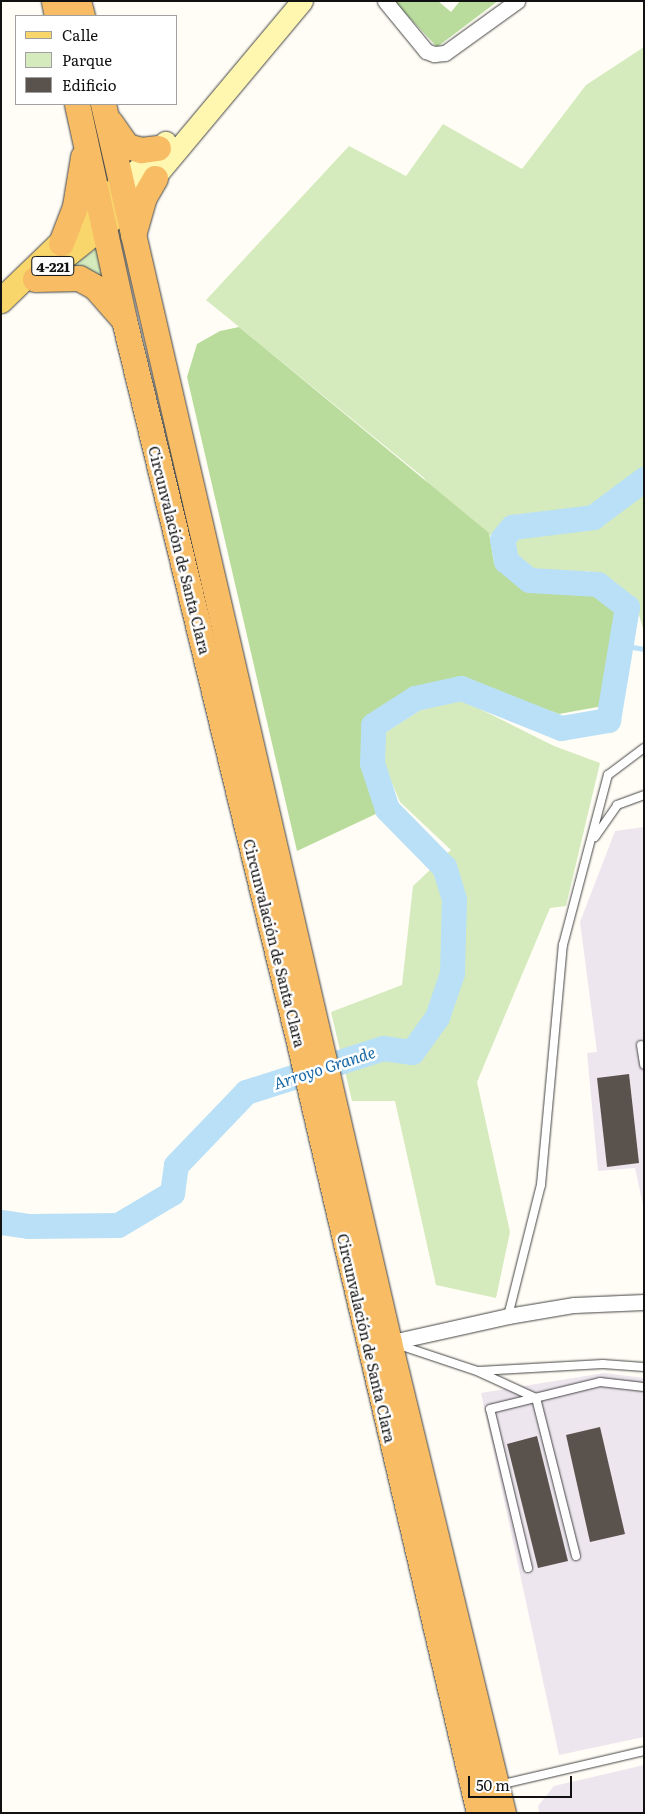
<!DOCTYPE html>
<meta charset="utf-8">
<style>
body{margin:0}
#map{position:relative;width:645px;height:1814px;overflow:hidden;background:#fffdf5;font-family:Literata,serif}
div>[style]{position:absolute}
.industrial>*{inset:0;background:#eee6ef}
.green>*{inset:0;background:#d5ebbd}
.forest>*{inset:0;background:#b9dc9c}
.stream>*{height:4.5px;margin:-2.25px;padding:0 2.25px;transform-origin:2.25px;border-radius:2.25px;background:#b9e0f7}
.river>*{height:25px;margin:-12.5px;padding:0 12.5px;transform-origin:12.5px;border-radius:12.5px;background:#b9e0f7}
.building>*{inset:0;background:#5a524d}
.roads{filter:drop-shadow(0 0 1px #444) drop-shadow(0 0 1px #444)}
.service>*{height:8px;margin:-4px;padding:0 4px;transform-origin:4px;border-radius:4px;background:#fff}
.minor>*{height:15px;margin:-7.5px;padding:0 7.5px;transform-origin:7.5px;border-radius:7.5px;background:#fff}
.secondary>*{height:21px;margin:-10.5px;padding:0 10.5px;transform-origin:10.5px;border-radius:10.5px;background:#fff6b0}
.primary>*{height:24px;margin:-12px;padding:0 12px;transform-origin:12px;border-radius:12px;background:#f9d66b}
.trunk>*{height:25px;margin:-12.5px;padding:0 12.5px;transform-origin:12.5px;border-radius:12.5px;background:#f7bc64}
span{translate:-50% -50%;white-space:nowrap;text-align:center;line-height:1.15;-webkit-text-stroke:5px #fff;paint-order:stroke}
.shield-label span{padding:1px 4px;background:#fff;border:1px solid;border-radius:4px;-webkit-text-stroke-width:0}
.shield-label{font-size:14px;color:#111;font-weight:700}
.street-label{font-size:15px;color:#111}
.water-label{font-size:16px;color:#1768a6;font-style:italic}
.frame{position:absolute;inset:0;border:2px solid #111;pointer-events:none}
.legend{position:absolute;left:15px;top:15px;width:162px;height:90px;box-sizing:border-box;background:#fff;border:1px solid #a0a0a0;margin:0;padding:6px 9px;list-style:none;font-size:15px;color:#111}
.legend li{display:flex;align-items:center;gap:10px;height:25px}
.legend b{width:25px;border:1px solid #a0a0a0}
.scale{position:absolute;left:468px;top:1776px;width:104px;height:22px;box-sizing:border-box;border:2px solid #111;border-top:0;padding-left:6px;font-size:15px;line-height:18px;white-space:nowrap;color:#111;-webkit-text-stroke:4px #fff;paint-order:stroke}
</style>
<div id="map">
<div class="industrial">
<i style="clip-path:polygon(644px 827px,644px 1210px,635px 1168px,598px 1171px,587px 1053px,597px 1052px,580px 922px,615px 831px)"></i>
<i style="clip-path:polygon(604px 1373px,644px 1378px,644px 1737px,559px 1755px,481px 1393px)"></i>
<i style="clip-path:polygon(644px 1765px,644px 1813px,539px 1813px,538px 1806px,554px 1786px)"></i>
</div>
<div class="green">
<i style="clip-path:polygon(644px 47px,644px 632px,635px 601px,588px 571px,533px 571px,489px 534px,494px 564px,423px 477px,206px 300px,349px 146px,406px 176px,443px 124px,522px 169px,586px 85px)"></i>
<i style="clip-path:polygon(101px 246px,112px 292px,69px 267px)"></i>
<i style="clip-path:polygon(462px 700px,554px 746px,600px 763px,566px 906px,550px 908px,477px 1082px,510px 1232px,496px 1298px,436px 1285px,395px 1101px,352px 1101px,331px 1012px,402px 985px,413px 886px,451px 850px,400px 802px,384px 764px,385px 733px,422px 709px)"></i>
</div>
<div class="forest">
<i style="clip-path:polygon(394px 1px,438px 1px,451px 12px,460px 1px,498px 1px,437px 47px)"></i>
<i style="clip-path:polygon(239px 327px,489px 533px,494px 564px,523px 586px,594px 593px,618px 613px,603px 706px,559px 714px,464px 679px,414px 690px,367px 718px,365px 767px,380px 812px,297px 851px,187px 377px,197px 344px,220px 331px)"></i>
</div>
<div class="stream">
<i style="left:621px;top:645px;width:23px;rotate:10deg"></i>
</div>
<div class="river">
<i style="left:1px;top:1222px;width:27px;rotate:8deg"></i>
<i style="left:28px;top:1226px;width:90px;rotate:-0.6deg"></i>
<i style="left:118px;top:1225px;width:63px;rotate:-30.7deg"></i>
<i style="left:172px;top:1193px;width:28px;rotate:-82deg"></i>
<i style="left:176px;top:1165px;width:101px;rotate:-46.2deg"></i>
<i style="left:246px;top:1092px;width:144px;rotate:-17.8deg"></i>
<i style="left:383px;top:1048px;width:29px;rotate:8deg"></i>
<i style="left:412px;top:1052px;width:43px;rotate:-54.5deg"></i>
<i style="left:437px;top:1017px;width:46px;rotate:-71.2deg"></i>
<i style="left:452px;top:973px;width:74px;rotate:-88.5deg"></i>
<i style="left:454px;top:899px;width:34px;rotate:-107deg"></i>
<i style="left:444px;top:867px;width:81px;rotate:-134.5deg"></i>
<i style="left:387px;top:809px;width:48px;rotate:-108.1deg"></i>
<i style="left:372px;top:763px;width:38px;rotate:-88deg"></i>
<i style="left:373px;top:725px;width:50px;rotate:-32.7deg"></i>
<i style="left:415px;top:698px;width:47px;rotate:-12.3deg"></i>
<i style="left:461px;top:688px;width:108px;rotate:21.8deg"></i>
<i style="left:561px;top:728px;width:48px;rotate:-9.7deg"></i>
<i style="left:608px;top:720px;width:115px;rotate:-80.5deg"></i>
<i style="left:627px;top:607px;width:37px;rotate:-142deg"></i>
<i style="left:598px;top:584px;width:69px;rotate:-176.7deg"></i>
<i style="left:529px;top:580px;width:30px;rotate:-140deg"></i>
<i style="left:506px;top:561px;width:22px;rotate:-100deg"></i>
<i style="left:502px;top:539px;width:16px;rotate:-50deg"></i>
<i style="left:512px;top:527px;width:82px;rotate:-7deg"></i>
<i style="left:593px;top:517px;width:64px;rotate:-36.7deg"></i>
</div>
<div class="building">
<i style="clip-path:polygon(629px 1074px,639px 1163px,607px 1167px,597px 1078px)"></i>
<i style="clip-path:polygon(600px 1427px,625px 1534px,590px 1542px,566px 1435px)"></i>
<i style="clip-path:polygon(537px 1436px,568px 1561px,538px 1568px,507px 1444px)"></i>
</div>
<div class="roads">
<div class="service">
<i style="left:595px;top:837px;width:39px;rotate:-55deg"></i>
<i style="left:617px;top:805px;width:29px;rotate:-20deg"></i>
<i style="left:641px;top:1045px;width:20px;rotate:81deg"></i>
<i style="left:508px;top:1316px;width:135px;rotate:-75.9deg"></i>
<i style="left:541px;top:1185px;width:241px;rotate:-84.8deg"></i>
<i style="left:563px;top:945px;width:176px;rotate:-75.2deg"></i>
<i style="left:608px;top:775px;width:45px;rotate:-36.9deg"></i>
<i style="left:396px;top:1344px;width:85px;rotate:18.4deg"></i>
<i style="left:477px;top:1371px;width:65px;rotate:24.6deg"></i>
<i style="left:536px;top:1398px;width:163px;rotate:75.8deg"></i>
<i style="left:479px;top:1371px;width:124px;rotate:-3.2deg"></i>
<i style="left:603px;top:1364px;width:41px;rotate:4.2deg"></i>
<i style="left:528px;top:1568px;width:163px;rotate:-103.4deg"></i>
<i style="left:490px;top:1409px;width:113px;rotate:-13.8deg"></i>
<i style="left:600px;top:1382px;width:44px;rotate:6.5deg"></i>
<i style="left:499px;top:1785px;width:149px;rotate:-13.2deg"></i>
</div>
<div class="minor">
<i style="left:385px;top:1px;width:65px;rotate:50.6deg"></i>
<i style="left:426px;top:51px;width:9px;rotate:21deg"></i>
<i style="left:434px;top:54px;width:11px;rotate:-5deg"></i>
<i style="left:445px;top:53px;width:89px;rotate:-35.8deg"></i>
<i style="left:383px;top:1344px;width:128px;rotate:-12.6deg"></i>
<i style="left:508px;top:1316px;width:67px;rotate:-9.5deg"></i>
<i style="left:574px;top:1305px;width:70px;rotate:-2.5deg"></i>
</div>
<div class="secondary">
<i style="left:121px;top:185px;width:62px;rotate:-44.3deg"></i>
<i style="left:143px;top:191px;width:248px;rotate:-50.1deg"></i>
</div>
<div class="primary">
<i style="left:61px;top:260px;width:83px;rotate:-38.7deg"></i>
<i style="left:1px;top:301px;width:167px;rotate:-44deg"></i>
</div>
<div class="trunk">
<i style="left:54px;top:1px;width:15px;rotate:79deg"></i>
<i style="left:78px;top:1px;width:16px;rotate:75deg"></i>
<i style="left:77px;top:104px;width:221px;rotate:77.7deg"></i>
<i style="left:124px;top:320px;width:739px;rotate:76.38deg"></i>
<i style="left:298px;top:1038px;width:796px;rotate:76.85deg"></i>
<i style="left:103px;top:104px;width:1271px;rotate:76.99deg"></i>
<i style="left:389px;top:1342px;width:485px;rotate:76.4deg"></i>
<i style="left:110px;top:122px;width:29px;rotate:55deg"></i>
<i style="left:127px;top:146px;width:15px;rotate:16deg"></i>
<i style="left:141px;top:150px;width:17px;rotate:-7deg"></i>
<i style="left:133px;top:235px;width:40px;rotate:-74deg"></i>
<i style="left:144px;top:197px;width:22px;rotate:-60deg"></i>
<i style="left:61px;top:243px;width:40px;rotate:-69deg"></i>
<i style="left:75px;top:206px;width:50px;rotate:-80.7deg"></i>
<i style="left:35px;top:279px;width:44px;rotate:-1.3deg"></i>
<i style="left:79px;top:278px;width:18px;rotate:29deg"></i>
<i style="left:95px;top:287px;width:43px;rotate:48.8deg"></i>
</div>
</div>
<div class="shield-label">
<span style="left:53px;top:266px">4-221</span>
</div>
<div class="street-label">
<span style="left:180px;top:550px;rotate:76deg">Circunvalación de Santa Clara</span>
<span style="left:275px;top:943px;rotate:76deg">Circunvalación de Santa Clara</span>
<span style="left:367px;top:1338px;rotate:77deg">Circunvalación de Santa Clara</span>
</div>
<div class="water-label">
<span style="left:324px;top:1067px;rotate:-18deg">Arroyo Grande</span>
</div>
<div class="frame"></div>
<ul class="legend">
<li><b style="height:6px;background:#f9d66b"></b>Calle</li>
<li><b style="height:14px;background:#d5ebbd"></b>Parque</li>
<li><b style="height:14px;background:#5a524d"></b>Edificio</li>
</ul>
<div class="scale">50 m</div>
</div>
